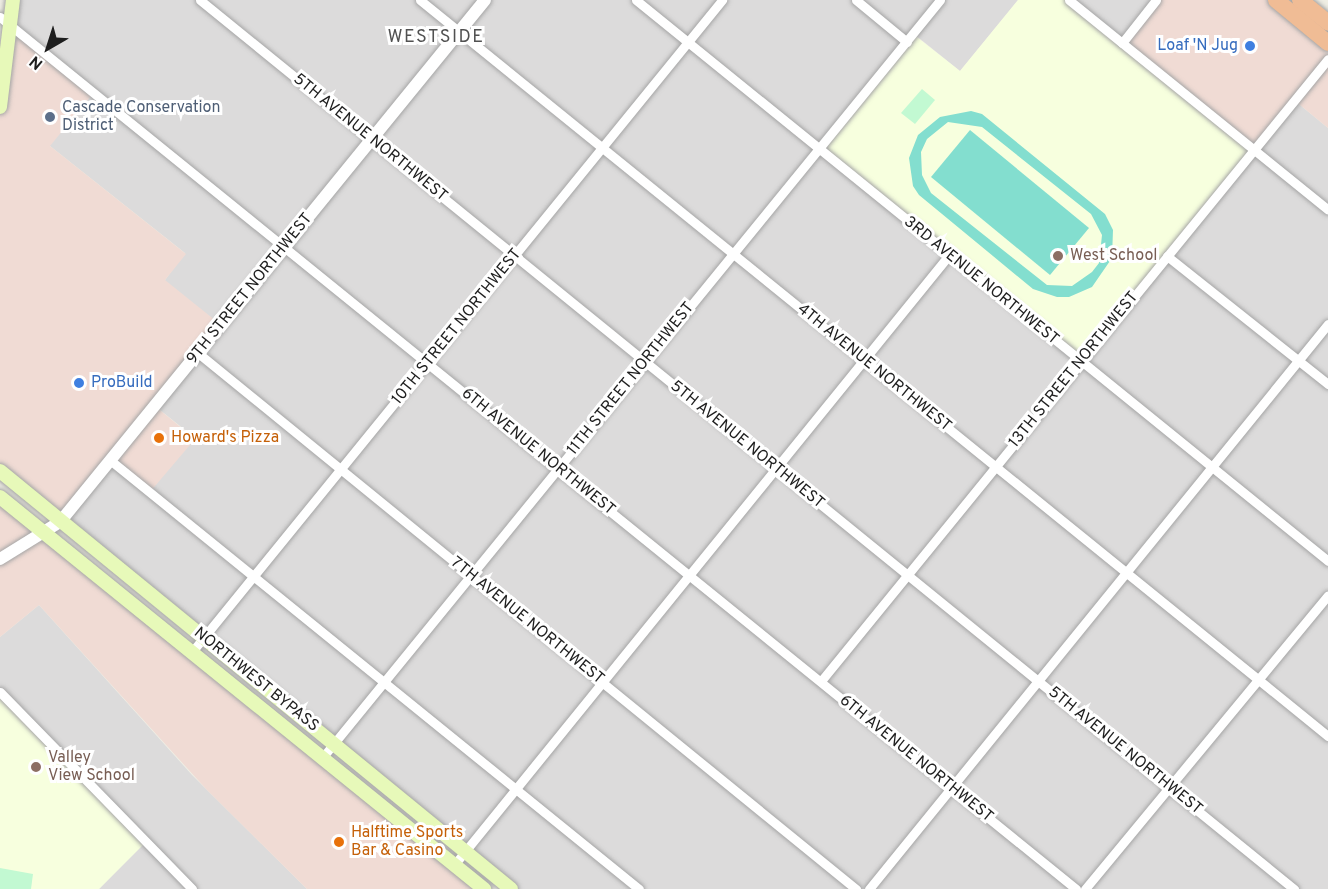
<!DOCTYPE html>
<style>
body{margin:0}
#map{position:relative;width:1328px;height:889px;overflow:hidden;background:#efeee4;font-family:Overpass,sans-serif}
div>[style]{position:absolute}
.residential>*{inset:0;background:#dcdbdb}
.commercial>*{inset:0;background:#f0dbd4}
.education>*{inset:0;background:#f7ffde}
.park>*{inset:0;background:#c2f9d2}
.pitch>*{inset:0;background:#83decf}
.roads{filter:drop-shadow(0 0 2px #a5a5a5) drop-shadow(0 0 2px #a5a5a5)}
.minor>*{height:9px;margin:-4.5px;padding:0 4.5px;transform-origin:4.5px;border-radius:4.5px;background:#fff}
.tertiary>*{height:12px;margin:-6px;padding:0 6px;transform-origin:6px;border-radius:6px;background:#fff}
.secondary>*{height:14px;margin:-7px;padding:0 7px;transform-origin:7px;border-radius:7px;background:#e7f9b9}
.trunk>*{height:16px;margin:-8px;padding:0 8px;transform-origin:8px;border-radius:8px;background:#f0bc95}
.dots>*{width:16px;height:16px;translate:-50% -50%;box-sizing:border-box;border:3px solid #fff;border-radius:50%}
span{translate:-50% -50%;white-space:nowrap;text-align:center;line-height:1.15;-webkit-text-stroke:6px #fff;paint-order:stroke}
.shop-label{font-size:16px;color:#366cbe}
.right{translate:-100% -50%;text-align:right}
.left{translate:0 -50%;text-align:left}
.service-label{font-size:16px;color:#4e5e75}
.street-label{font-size:16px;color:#1e1e1e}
.education-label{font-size:16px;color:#785e54}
.food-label{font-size:16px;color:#c56008}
.neighbourhood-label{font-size:18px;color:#515151;letter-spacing:1.5px}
.north{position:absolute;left:18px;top:18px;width:60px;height:60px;-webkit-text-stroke:4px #fff;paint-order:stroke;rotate:219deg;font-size:16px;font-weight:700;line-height:24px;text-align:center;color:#1e1e1e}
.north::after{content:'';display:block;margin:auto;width:21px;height:27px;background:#1e1e1e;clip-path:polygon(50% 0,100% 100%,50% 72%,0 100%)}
</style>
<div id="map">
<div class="residential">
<i style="clip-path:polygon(13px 0,1018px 0,960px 71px,914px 34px,819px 150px,1294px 100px,1328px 128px,1328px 889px,511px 889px,60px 522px,110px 460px,195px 438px,155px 406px,165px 280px,185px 253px,50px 146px,10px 22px)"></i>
<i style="clip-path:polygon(1069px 0,1156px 0,1122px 43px)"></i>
<i style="clip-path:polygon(39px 605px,192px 775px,307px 889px,99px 889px,145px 842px,0 692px,0 637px)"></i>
</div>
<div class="commercial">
<i style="clip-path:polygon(1156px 0,1276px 0,1328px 43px,1328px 128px,1294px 100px,1253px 149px,1122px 43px)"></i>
<i style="clip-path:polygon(10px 22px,95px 91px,50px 146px,186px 254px,165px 280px,221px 325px,155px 406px,195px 439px,150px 492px,110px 460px,60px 522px,0 471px,0 107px)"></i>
<i style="clip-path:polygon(0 496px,484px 889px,307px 889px,207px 790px,39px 605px,0 637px)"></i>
</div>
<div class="education">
<i style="clip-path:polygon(1018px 0,1069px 0,1253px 149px,1080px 362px,819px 150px,913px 34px,960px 71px)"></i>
<i style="clip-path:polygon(0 692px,146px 842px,99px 889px,0 889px)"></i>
</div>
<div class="park">
<i style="clip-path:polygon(922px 89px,935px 100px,915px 124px,901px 113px)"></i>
<i style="clip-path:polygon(0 868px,33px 874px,31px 889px,0 889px)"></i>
</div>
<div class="pitch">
<i style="clip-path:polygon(evenodd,971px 111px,982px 114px,1105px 214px,1113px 230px,1112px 258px,1092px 287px,1069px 297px,1057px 297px,1033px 289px,919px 195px,913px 186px,909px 158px,918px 135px,940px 117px,971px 111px,948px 122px,982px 127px,1091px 214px,1102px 235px,1099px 263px,1092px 272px,1072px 286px,1047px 285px,931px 193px,922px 175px,921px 152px,927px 139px,948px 122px)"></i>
<i style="clip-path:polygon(970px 130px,1089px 228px,1050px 275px,931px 177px)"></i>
</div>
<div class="roads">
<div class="minor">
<i style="left:200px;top:0;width:1410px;rotate:39.1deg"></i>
<i style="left:420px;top:0;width:1169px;rotate:39.03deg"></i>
<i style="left:636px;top:0;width:891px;rotate:39.03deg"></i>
<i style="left:856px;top:0;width:66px;rotate:39.5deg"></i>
<i style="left:1069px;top:0;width:333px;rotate:39deg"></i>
<i style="left:0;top:17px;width:1385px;rotate:39.02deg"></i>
<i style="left:1122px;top:43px;width:55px;rotate:-51.7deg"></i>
<i style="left:1167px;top:256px;width:206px;rotate:38.5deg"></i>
<i style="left:198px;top:353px;width:849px;rotate:39.17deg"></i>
<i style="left:110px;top:460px;width:681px;rotate:39.04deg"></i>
<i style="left:191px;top:653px;width:842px;rotate:-50.88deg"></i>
<i style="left:821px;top:681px;width:802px;rotate:-50.82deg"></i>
<i style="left:0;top:692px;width:275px;rotate:45.7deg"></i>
<i style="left:322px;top:758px;width:978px;rotate:-50.81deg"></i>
<i style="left:454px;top:865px;width:786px;rotate:-50.94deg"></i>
<i style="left:869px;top:889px;width:728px;rotate:-50.91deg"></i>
<i style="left:1085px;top:889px;width:381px;rotate:-50.4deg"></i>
</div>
<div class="tertiary">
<i style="left:0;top:559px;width:70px;rotate:-31.7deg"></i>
<i style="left:60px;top:522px;width:673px;rotate:-50.85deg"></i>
</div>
<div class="secondary">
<i style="left:0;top:107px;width:108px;rotate:-83.1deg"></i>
<i style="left:0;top:471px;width:660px;rotate:39.28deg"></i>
<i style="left:0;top:497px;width:623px;rotate:39deg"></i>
</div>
<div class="trunk">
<i style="left:1276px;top:0;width:67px;rotate:39.6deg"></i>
<i style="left:1300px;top:0;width:36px;rotate:39deg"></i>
</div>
</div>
<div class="dots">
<i style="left:1250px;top:46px;background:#3f7fe0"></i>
<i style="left:50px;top:117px;background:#5c6f8a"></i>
<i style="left:1058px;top:256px;background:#8d6e63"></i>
<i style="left:79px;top:383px;background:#3f7fe0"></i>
<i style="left:159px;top:438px;background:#e8710a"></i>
<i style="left:36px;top:767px;background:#8d6e63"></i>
<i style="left:339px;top:842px;background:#e8710a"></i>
</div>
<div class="shop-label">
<span class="right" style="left:1238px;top:46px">Loaf 'N Jug</span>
<span class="left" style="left:91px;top:383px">ProBuild</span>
</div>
<div class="service-label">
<span class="left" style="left:62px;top:117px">Cascade Conservation<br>District</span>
</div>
<div class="street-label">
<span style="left:370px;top:138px;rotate:39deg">5TH AVENUE NORTHWEST</span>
<span style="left:981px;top:281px;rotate:39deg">3RD AVENUE NORTHWEST</span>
<span style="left:250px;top:289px;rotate:-51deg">9TH STREET NORTHWEST</span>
<span style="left:457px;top:327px;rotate:-51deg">10TH STREET NORTHWEST</span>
<span style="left:874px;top:368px;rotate:39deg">4TH AVENUE NORTHWEST</span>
<span style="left:1074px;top:370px;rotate:-51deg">13TH STREET NORTHWEST</span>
<span style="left:631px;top:379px;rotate:-51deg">11TH STREET NORTHWEST</span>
<span style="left:747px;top:445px;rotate:39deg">5TH AVENUE NORTHWEST</span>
<span style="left:538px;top:452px;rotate:39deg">6TH AVENUE NORTHWEST</span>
<span style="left:527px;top:621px;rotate:39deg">7TH AVENUE NORTHWEST</span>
<span style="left:256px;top:680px;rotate:39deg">NORTHWEST BYPASS</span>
<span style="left:1125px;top:751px;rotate:39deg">5TH AVENUE NORTHWEST</span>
<span style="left:916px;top:759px;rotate:39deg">6TH AVENUE NORTHWEST</span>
</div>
<div class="education-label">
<span class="left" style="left:1070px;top:256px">West School</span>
<span class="left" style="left:48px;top:767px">Valley<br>View School</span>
</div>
<div class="food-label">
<span class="left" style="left:171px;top:438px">Howard's Pizza</span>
<span class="left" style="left:351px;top:842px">Halftime Sports<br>Bar &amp; Casino</span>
</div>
<div class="neighbourhood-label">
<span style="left:436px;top:38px">WESTSIDE</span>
</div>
<div class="north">N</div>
</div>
